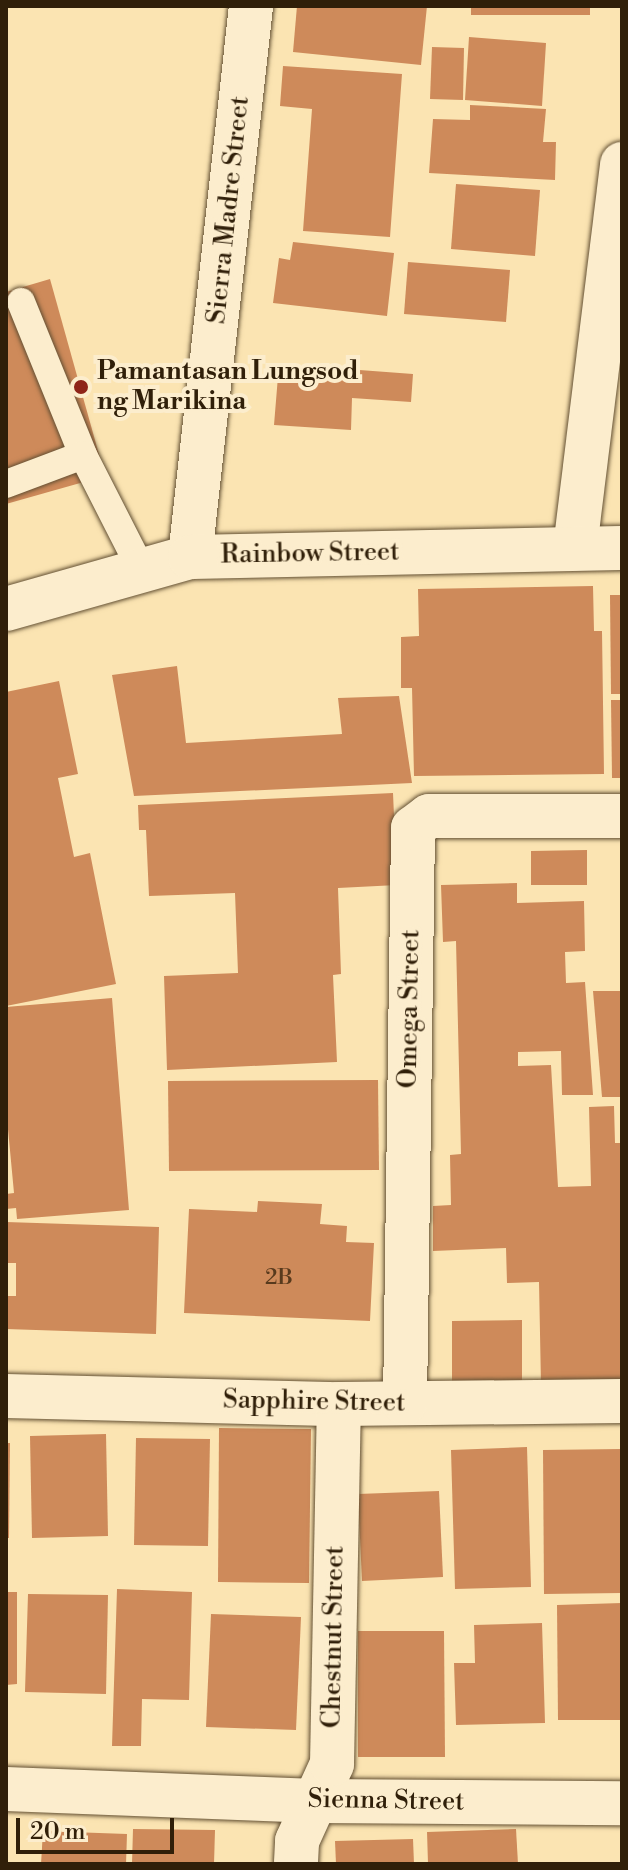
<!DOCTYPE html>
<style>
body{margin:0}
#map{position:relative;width:628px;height:1870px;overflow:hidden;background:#fbe4b2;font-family:"Libre Bodoni",serif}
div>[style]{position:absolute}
.building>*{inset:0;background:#ce8a5a}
.roads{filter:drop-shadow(0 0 2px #635033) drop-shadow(0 0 2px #635033)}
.service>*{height:28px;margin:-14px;padding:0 14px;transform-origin:14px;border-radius:14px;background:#fcedcd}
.minor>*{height:44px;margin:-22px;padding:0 22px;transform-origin:22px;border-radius:22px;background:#fcedcd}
.tertiary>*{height:44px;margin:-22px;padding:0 22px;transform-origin:22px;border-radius:22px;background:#fcedcd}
.dots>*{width:22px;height:22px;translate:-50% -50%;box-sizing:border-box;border:4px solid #fcedcd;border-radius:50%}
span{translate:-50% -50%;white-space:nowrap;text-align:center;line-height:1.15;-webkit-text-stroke:8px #fcedcd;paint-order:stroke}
.number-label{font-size:22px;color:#583a1d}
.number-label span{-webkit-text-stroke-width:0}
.street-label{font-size:26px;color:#301f09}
.poi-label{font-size:26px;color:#301f09;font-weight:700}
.left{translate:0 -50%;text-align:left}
.frame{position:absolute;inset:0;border:8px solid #301f09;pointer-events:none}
.scale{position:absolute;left:16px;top:1818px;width:158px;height:36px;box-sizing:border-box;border:4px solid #301f09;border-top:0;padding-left:10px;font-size:24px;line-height:28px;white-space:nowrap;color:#301f09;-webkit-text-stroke:6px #fcedcd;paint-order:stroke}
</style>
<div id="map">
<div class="building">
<i style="clip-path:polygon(297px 6px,427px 6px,421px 65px,293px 52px)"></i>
<i style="clip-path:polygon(471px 6px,590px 6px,590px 15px,471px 15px)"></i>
<i style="clip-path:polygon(469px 37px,546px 43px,542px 106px,465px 100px)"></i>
<i style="clip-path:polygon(432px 47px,464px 48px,463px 100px,430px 99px)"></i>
<i style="clip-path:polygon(283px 66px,402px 74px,390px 237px,303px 231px,312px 109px,280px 106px)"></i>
<i style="clip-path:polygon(470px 105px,546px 109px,543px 142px,556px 142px,555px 180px,429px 173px,433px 119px,470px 120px)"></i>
<i style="clip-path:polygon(456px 184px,540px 190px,535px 256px,451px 249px)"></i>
<i style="clip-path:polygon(293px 242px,394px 253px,387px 316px,273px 303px,279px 258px,290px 260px)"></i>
<i style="clip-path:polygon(408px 262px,510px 270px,506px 322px,404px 314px)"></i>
<i style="clip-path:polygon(50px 279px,105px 476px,6px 504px,6px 292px)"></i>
<i style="clip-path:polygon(279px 364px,413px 374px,411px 402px,352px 398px,351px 430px,274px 425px)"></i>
<i style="clip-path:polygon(593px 586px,594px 631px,602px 631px,604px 774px,414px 776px,412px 688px,401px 688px,401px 637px,419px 636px,418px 589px)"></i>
<i style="clip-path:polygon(610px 595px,622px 595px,622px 694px,611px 694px)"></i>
<i style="clip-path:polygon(177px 666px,186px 743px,342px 734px,338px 698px,399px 696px,412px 783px,134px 796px,112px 675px)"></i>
<i style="clip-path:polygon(59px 681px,78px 774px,58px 778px,74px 857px,90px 853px,116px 984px,6px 1006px,6px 692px)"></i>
<i style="clip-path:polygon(611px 700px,622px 700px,622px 778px,612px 778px)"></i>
<i style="clip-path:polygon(393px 793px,397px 885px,338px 888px,341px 974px,333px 975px,337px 1062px,167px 1070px,164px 976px,238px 973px,235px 893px,149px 896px,146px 830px,139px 830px,138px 805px)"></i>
<i style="clip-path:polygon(587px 850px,587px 885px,531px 885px,531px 851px)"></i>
<i style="clip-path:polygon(517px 883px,517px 903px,584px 901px,585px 951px,565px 952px,566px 983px,585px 982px,593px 1095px,562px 1095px,561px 1051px,518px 1052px,518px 1066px,551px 1065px,558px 1187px,591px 1186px,589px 1107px,614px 1106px,615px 1143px,622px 1143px,622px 1383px,541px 1385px,539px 1282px,507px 1283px,506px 1248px,433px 1251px,433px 1206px,451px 1205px,450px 1155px,461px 1154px,456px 941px,443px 942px,441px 885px)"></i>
<i style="clip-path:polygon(593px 991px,622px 991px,622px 1097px,602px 1097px)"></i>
<i style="clip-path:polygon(112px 998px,129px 1210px,17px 1219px,16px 1208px,6px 1209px,6px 1194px,14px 1193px,6px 1108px,6px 1007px)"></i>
<i style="clip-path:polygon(378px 1080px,379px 1170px,169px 1171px,168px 1081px)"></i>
<i style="clip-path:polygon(258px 1201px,322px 1204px,320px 1224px,347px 1226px,346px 1242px,374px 1243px,370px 1321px,184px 1313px,189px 1209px,257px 1212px)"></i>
<i style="clip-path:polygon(6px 1222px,159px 1227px,156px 1334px,6px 1329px,6px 1296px,16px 1296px,16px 1263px,6px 1263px)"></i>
<i style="clip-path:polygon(522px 1320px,522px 1388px,452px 1389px,452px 1321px)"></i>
<i style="clip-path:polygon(219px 1428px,311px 1429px,309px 1583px,218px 1582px)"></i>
<i style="clip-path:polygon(106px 1434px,108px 1536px,32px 1538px,30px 1436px)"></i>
<i style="clip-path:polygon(136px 1438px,210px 1439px,208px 1546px,134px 1545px)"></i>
<i style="clip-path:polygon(6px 1443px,10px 1443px,9px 1538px,6px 1538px)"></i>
<i style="clip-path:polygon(527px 1447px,531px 1587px,455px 1589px,451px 1450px)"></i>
<i style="clip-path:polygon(622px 1449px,622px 1593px,544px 1594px,543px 1450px)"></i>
<i style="clip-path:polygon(439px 1491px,443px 1577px,362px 1581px,358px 1494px)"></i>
<i style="clip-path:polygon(117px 1589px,192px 1592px,189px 1700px,142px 1699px,141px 1746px,112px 1746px)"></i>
<i style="clip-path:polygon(6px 1592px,17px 1592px,17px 1684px,6px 1685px)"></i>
<i style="clip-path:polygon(28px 1594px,108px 1595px,106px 1694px,25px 1692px)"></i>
<i style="clip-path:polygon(622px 1603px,622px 1720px,558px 1720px,557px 1605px)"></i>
<i style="clip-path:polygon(211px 1614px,301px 1617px,296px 1730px,206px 1727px)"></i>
<i style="clip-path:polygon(542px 1623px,545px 1723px,456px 1725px,454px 1663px,475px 1663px,474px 1625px)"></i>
<i style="clip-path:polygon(358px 1631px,444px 1631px,445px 1757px,358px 1757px)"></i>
<i style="clip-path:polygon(133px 1829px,215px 1830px,214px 1864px,132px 1864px)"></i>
<i style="clip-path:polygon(516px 1829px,518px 1864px,428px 1864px,427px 1832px)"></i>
<i style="clip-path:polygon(43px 1831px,127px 1834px,126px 1864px,41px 1864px)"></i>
<i style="clip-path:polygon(413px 1839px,414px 1864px,336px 1864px,335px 1841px)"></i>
</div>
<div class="roads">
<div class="service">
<i style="left:21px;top:302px;width:165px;rotate:67.9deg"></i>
<i style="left:83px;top:455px;width:130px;rotate:63deg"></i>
<i style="left:6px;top:484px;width:82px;rotate:-20.6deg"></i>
</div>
<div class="minor">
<i style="left:575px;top:548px;width:387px;rotate:-83deg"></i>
<i style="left:190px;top:557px;width:554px;rotate:-83.68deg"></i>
<i style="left:6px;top:1396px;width:333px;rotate:1.4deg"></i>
<i style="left:339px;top:1404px;width:283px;rotate:-0.6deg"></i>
<i style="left:405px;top:1403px;width:575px;rotate:-89.2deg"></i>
<i style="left:413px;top:828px;width:20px;rotate:-37deg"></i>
<i style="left:429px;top:816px;width:193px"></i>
<i style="left:6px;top:1789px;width:310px;rotate:2.2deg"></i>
<i style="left:316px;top:1801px;width:306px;rotate:0.4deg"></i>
<i style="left:296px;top:1862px;width:21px;rotate:-87deg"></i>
<i style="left:297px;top:1841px;width:85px;rotate:-65.6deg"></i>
<i style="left:332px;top:1764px;width:360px;rotate:-88.9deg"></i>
</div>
<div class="tertiary">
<i style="left:6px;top:609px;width:191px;rotate:-15.8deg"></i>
<i style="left:190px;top:557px;width:432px;rotate:-1.2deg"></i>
</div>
</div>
<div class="dots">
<i style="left:81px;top:387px;background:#8f2418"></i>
</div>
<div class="number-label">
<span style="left:279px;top:1278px">2B</span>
</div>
<div class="street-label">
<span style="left:229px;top:210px;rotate:-84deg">Sierra Madre Street</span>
<span style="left:310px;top:554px;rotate:-1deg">Rainbow Street</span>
<span style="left:410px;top:1009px;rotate:-89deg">Omega Street</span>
<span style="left:314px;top:1402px;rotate:1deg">Sapphire Street</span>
<span style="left:334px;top:1637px;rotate:-89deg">Chestnut Street</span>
<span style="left:386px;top:1801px;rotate:1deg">Sienna Street</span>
</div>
<div class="poi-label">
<span class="left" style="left:97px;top:387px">Pamantasan Lungsod<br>ng Marikina</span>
</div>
<div class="frame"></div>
<div class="scale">20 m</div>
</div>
